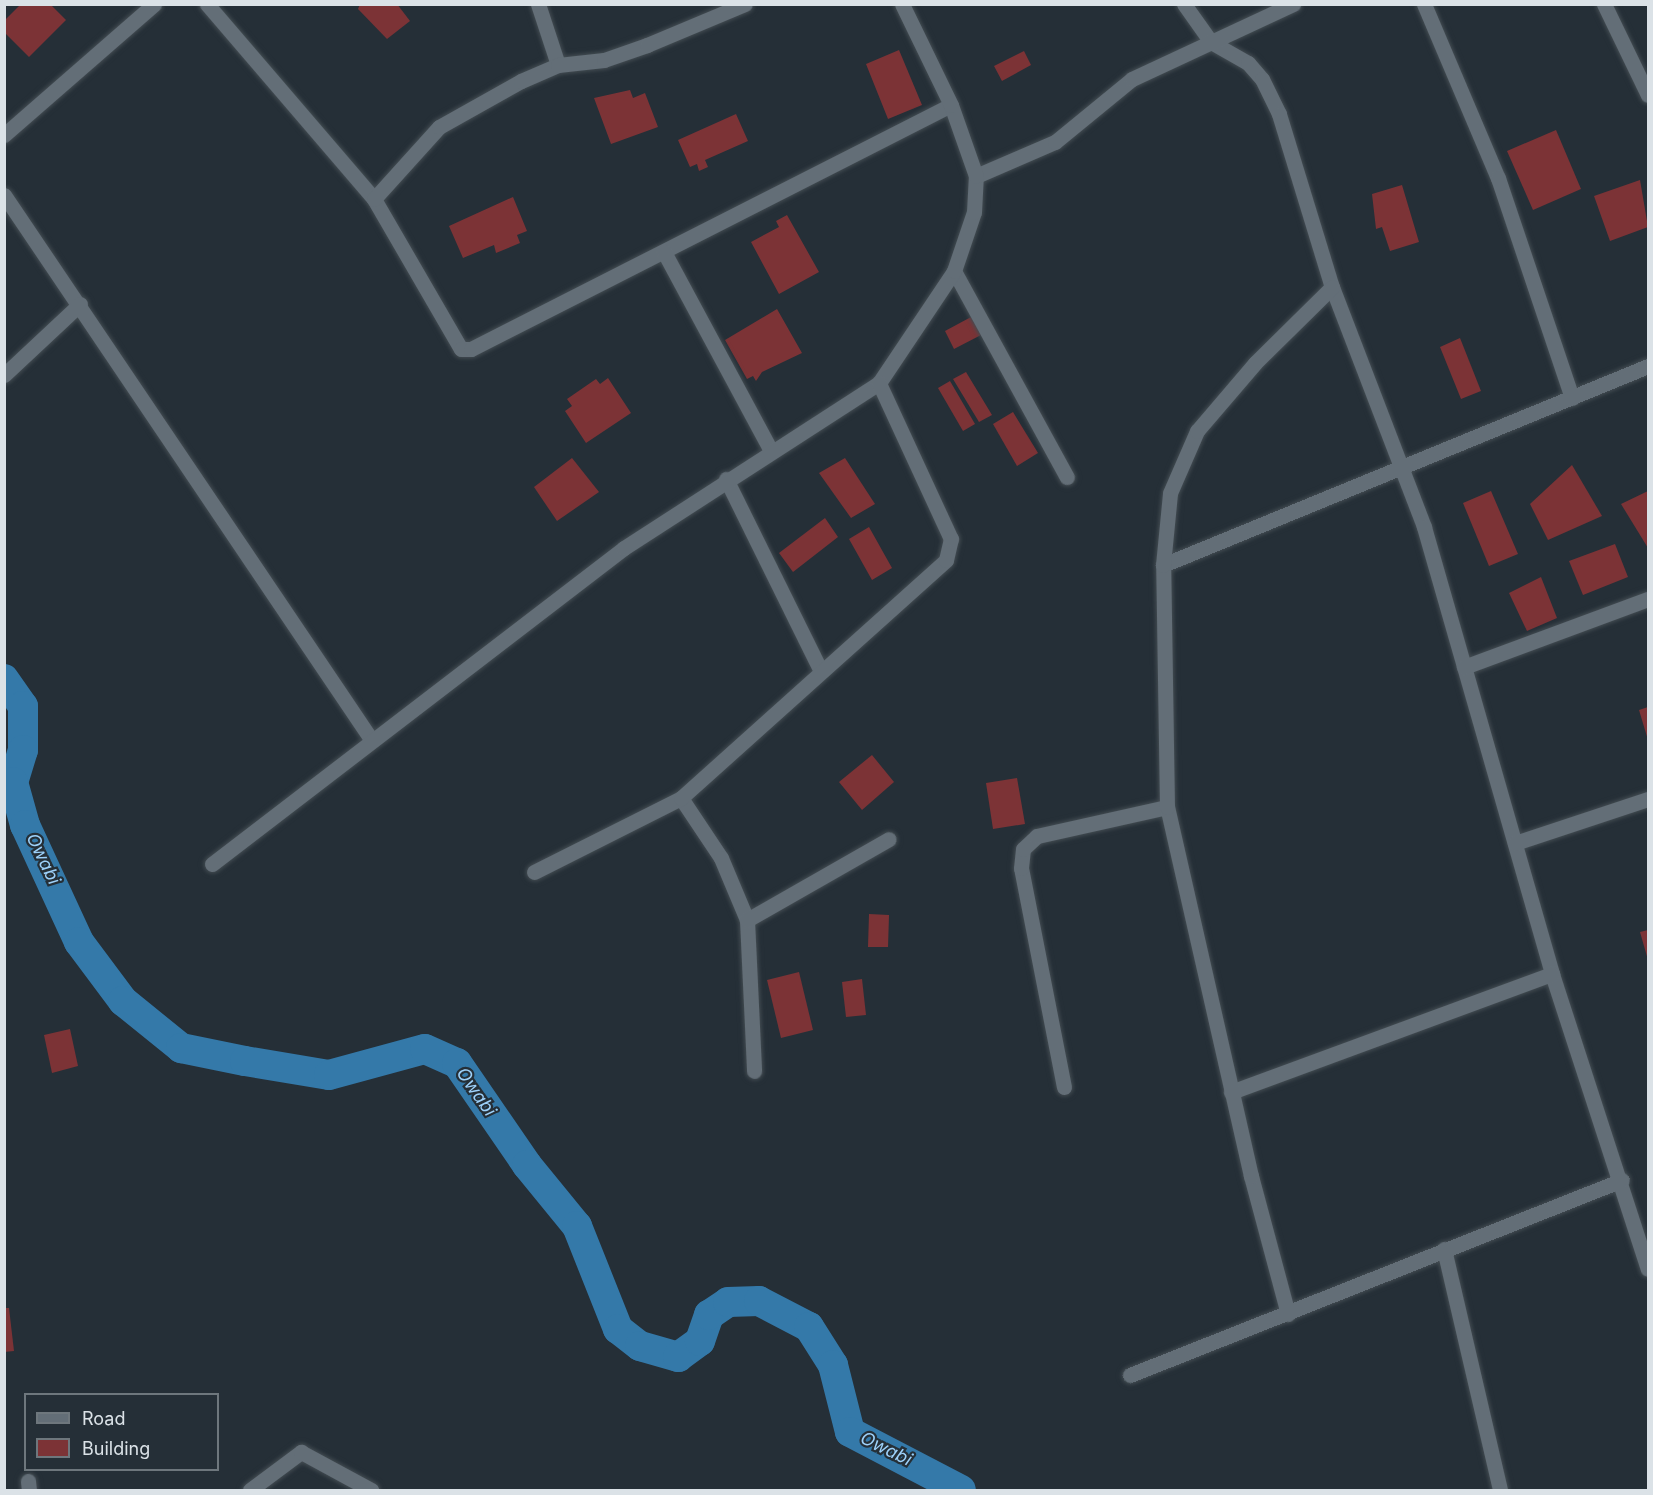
<!DOCTYPE html>
<style>
body{margin:0}
#map{position:relative;width:1653px;height:1495px;overflow:hidden;background:#252f37;font-family:Inter,sans-serif}
div>[style]{position:absolute}
.river>*{height:30px;margin:-15px;padding:0 15px;transform-origin:15px;border-radius:15px;background:#3479a9}
.building>*{inset:0;background:#7c3336}
.roads{filter:drop-shadow(0 0 2px #434c52) drop-shadow(0 0 2px #434c52)}
.minor>*{height:15px;margin:-7.5px;padding:0 7.5px;transform-origin:7.5px;border-radius:7.5px;background:#636e77}
span{translate:-50% -50%;white-space:nowrap;text-align:center;line-height:1.15;-webkit-text-stroke:4.5px #252f37;paint-order:stroke}
.water-label{font-size:18px;color:#9dd1fa;font-style:italic}
.frame{position:absolute;inset:0;border:6px solid #dbe2e7;pointer-events:none}
.legend{position:absolute;left:24px;top:1393px;width:195px;height:78px;box-sizing:border-box;background:#252f37;border:2px solid #6e777d;margin:0;padding:8px 10px;list-style:none;font-size:18px;color:#dbe2e7}
.legend li{display:flex;align-items:center;gap:12px;height:30px}
.legend b{width:30px;border:2px solid #6e777d}
</style>
<div id="map">
<div class="river">
<i style="left:4px;top:679px;width:33px;rotate:55deg"></i>
<i style="left:23px;top:706px;width:44px;rotate:90deg"></i>
<i style="left:23px;top:750px;width:34px;rotate:107deg"></i>
<i style="left:13px;top:782px;width:45px;rotate:74.4deg"></i>
<i style="left:25px;top:825px;width:129px;rotate:65.2deg"></i>
<i style="left:79px;top:942px;width:74px;rotate:53.3deg"></i>
<i style="left:123px;top:1001px;width:75px;rotate:39deg"></i>
<i style="left:181px;top:1048px;width:65px;rotate:11.5deg"></i>
<i style="left:245px;top:1061px;width:85px;rotate:9.5deg"></i>
<i style="left:329px;top:1075px;width:99px;rotate:-15.2deg"></i>
<i style="left:425px;top:1049px;width:35px;rotate:24deg"></i>
<i style="left:457px;top:1063px;width:124px;rotate:55.5deg"></i>
<i style="left:527px;top:1165px;width:79px;rotate:50.7deg"></i>
<i style="left:577px;top:1226px;width:111px;rotate:68.3deg"></i>
<i style="left:618px;top:1329px;width:28px;rotate:38deg"></i>
<i style="left:640px;top:1346px;width:40px;rotate:16deg"></i>
<i style="left:678px;top:1357px;width:27px;rotate:-36deg"></i>
<i style="left:700px;top:1341px;width:28px;rotate:-71deg"></i>
<i style="left:709px;top:1315px;width:23px;rotate:-34deg"></i>
<i style="left:728px;top:1302px;width:31px;rotate:-2deg"></i>
<i style="left:759px;top:1301px;width:56px;rotate:27.5deg"></i>
<i style="left:809px;top:1327px;width:45px;rotate:57.7deg"></i>
<i style="left:833px;top:1365px;width:69px;rotate:75.8deg"></i>
<i style="left:850px;top:1432px;width:125px;rotate:27.6deg"></i>
</div>
<div class="building">
<i style="clip-path:polygon(21px 4px,50px 4px,66px 20px,29px 57px,4px 32px,4px 21px)"></i>
<i style="clip-path:polygon(360px 4px,397px 4px,410px 21px,387px 39px,358px 9px)"></i>
<i style="clip-path:polygon(899px 50px,922px 105px,888px 119px,866px 64px)"></i>
<i style="clip-path:polygon(1024px 51px,1031px 65px,1002px 81px,994px 66px)"></i>
<i style="clip-path:polygon(630px 90px,633px 98px,645px 93px,658px 127px,611px 144px,594px 98px)"></i>
<i style="clip-path:polygon(736px 114px,748px 141px,705px 160px,708px 167px,699px 171px,697px 164px,690px 167px,678px 140px)"></i>
<i style="clip-path:polygon(1556px 130px,1581px 189px,1533px 210px,1507px 151px)"></i>
<i style="clip-path:polygon(1640px 180px,1648px 227px,1610px 241px,1594px 196px)"></i>
<i style="clip-path:polygon(1402px 185px,1419px 242px,1390px 251px,1382px 227px,1376px 229px,1372px 194px)"></i>
<i style="clip-path:polygon(513px 197px,527px 231px,517px 235px,520px 243px,496px 253px,494px 245px,463px 258px,449px 226px)"></i>
<i style="clip-path:polygon(787px 215px,819px 272px,779px 294px,751px 242px,779px 227px,776px 221px)"></i>
<i style="clip-path:polygon(777px 309px,802px 353px,762px 372px,756px 381px,753px 376px,747px 379px,725px 340px)"></i>
<i style="clip-path:polygon(971px 317px,981px 335px,954px 349px,945px 331px)"></i>
<i style="clip-path:polygon(1460px 338px,1481px 391px,1461px 399px,1440px 347px)"></i>
<i style="clip-path:polygon(966px 372px,992px 415px,979px 422px,953px 379px)"></i>
<i style="clip-path:polygon(608px 378px,631px 413px,586px 443px,565px 411px,572px 406px,567px 399px,596px 379px,600px 384px)"></i>
<i style="clip-path:polygon(950px 381px,975px 424px,963px 431px,938px 388px)"></i>
<i style="clip-path:polygon(1013px 412px,1038px 453px,1017px 466px,993px 424px)"></i>
<i style="clip-path:polygon(572px 458px,599px 492px,557px 521px,534px 487px)"></i>
<i style="clip-path:polygon(845px 458px,875px 504px,851px 518px,819px 473px)"></i>
<i style="clip-path:polygon(1572px 465px,1602px 516px,1548px 540px,1530px 504px)"></i>
<i style="clip-path:polygon(1491px 491px,1518px 554px,1489px 566px,1463px 503px)"></i>
<i style="clip-path:polygon(1648px 491px,1648px 548px,1621px 504px)"></i>
<i style="clip-path:polygon(825px 518px,838px 537px,793px 572px,779px 553px)"></i>
<i style="clip-path:polygon(869px 527px,892px 568px,872px 580px,849px 539px)"></i>
<i style="clip-path:polygon(1615px 544px,1628px 577px,1583px 595px,1569px 561px)"></i>
<i style="clip-path:polygon(1541px 577px,1557px 618px,1527px 631px,1509px 593px)"></i>
<i style="clip-path:polygon(1648px 707px,1648px 740px,1639px 710px)"></i>
<i style="clip-path:polygon(872px 755px,894px 782px,862px 810px,839px 782px)"></i>
<i style="clip-path:polygon(1017px 778px,1025px 824px,993px 829px,986px 783px)"></i>
<i style="clip-path:polygon(869px 914px,889px 915px,888px 947px,868px 947px)"></i>
<i style="clip-path:polygon(1648px 930px,1648px 960px,1640px 932px)"></i>
<i style="clip-path:polygon(799px 972px,813px 1030px,781px 1038px,767px 980px)"></i>
<i style="clip-path:polygon(862px 979px,866px 1015px,846px 1017px,842px 982px)"></i>
<i style="clip-path:polygon(70px 1029px,78px 1066px,52px 1073px,44px 1035px)"></i>
<i style="clip-path:polygon(4px 1308px,9px 1308px,14px 1351px,4px 1352px)"></i>
</div>
<div class="roads">
<div class="minor">
<i style="left:207px;top:4px;width:257px;rotate:49.4deg"></i>
<i style="left:374px;top:199px;width:173px;rotate:59.9deg"></i>
<i style="left:461px;top:349px;width:10px"></i>
<i style="left:471px;top:349px;width:538px;rotate:-26.95deg"></i>
<i style="left:538px;top:4px;width:64px;rotate:71.8deg"></i>
<i style="left:1184px;top:4px;width:47px;rotate:54.6deg"></i>
<i style="left:1211px;top:42px;width:43px;rotate:29.6deg"></i>
<i style="left:1248px;top:63px;width:21px;rotate:49deg"></i>
<i style="left:1262px;top:79px;width:39px;rotate:64deg"></i>
<i style="left:1279px;top:114px;width:181px;rotate:73deg"></i>
<i style="left:1332px;top:287px;width:257px;rotate:69deg"></i>
<i style="left:1424px;top:527px;width:465px;rotate:74deg"></i>
<i style="left:1552px;top:974px;width:310px;rotate:72deg"></i>
<i style="left:1424px;top:4px;width:189px;rotate:67deg"></i>
<i style="left:1498px;top:178px;width:232px;rotate:71.4deg"></i>
<i style="left:1604px;top:4px;width:101px;rotate:64.2deg"></i>
<i style="left:4px;top:135px;width:199px;rotate:-41.1deg"></i>
<i style="left:976px;top:176px;width:86px;rotate:-23.3deg"></i>
<i style="left:1055px;top:142px;width:99px;rotate:-39.3deg"></i>
<i style="left:1132px;top:79px;width:178px;rotate:-25deg"></i>
<i style="left:4px;top:195px;width:656px;rotate:56deg"></i>
<i style="left:374px;top:199px;width:97px;rotate:-47.9deg"></i>
<i style="left:439px;top:127px;width:94px;rotate:-29.3deg"></i>
<i style="left:521px;top:81px;width:40px;rotate:-23.4deg"></i>
<i style="left:558px;top:65px;width:46px;rotate:-6.2deg"></i>
<i style="left:604px;top:60px;width:46px;rotate:-19.2deg"></i>
<i style="left:647px;top:45px;width:106px;rotate:-22.7deg"></i>
<i style="left:664px;top:252px;width:224px;rotate:61.7deg"></i>
<i style="left:954px;top:271px;width:235px;rotate:61.3deg"></i>
<i style="left:4px;top:375px;width:104px;rotate:-43.1deg"></i>
<i style="left:726px;top:479px;width:214px;rotate:63.7deg"></i>
<i style="left:1163px;top:565px;width:524px;rotate:-22.31deg"></i>
<i style="left:1464px;top:667px;width:196px;rotate:-20.3deg"></i>
<i style="left:681px;top:798px;width:72px;rotate:56.3deg"></i>
<i style="left:721px;top:858px;width:67px;rotate:67.2deg"></i>
<i style="left:747px;top:920px;width:151px;rotate:87.3deg"></i>
<i style="left:1515px;top:843px;width:140px;rotate:-18.3deg"></i>
<i style="left:212px;top:864px;width:519px;rotate:-37.49deg"></i>
<i style="left:624px;top:548px;width:304px;rotate:-32.9deg"></i>
<i style="left:879px;top:383px;width:135px;rotate:-56.2deg"></i>
<i style="left:954px;top:271px;width:62px;rotate:-71.3deg"></i>
<i style="left:974px;top:212px;width:36px;rotate:-87deg"></i>
<i style="left:976px;top:176px;width:75px;rotate:-109.4deg"></i>
<i style="left:951px;top:105px;width:112px;rotate:-115.9deg"></i>
<i style="left:534px;top:872px;width:165px;rotate:-26.7deg"></i>
<i style="left:681px;top:798px;width:356px;rotate:-41.9deg"></i>
<i style="left:946px;top:560px;width:22px;rotate:-77deg"></i>
<i style="left:951px;top:539px;width:172px;rotate:-114.8deg"></i>
<i style="left:747px;top:920px;width:163px;rotate:-29.7deg"></i>
<i style="left:1064px;top:1087px;width:223px;rotate:-101.1deg"></i>
<i style="left:1021px;top:868px;width:19px;rotate:-84deg"></i>
<i style="left:1023px;top:849px;width:19px;rotate:-43deg"></i>
<i style="left:1037px;top:836px;width:133px;rotate:-12.6deg"></i>
<i style="left:1231px;top:1092px;width:342px;rotate:-20.2deg"></i>
<i style="left:1444px;top:1249px;width:247px;rotate:76.9deg"></i>
<i style="left:1288px;top:1314px;width:143px;rotate:-105deg"></i>
<i style="left:1251px;top:1176px;width:378px;rotate:-102.8deg"></i>
<i style="left:1167px;top:807px;width:242px;rotate:-90.9deg"></i>
<i style="left:1163px;top:565px;width:72px;rotate:-84.4deg"></i>
<i style="left:1170px;top:493px;width:68px;rotate:-66.5deg"></i>
<i style="left:1197px;top:431px;width:89px;rotate:-49.5deg"></i>
<i style="left:1255px;top:363px;width:108px;rotate:-44.6deg"></i>
<i style="left:1130px;top:1375px;width:529px;rotate:-21.62deg"></i>
<i style="left:28px;top:1481px;width:9px;rotate:84deg"></i>
<i style="left:250px;top:1490px;width:64px;rotate:-36.7deg"></i>
<i style="left:301px;top:1452px;width:80px;rotate:28.5deg"></i>
</div>
</div>
<div class="water-label">
<span style="left:43px;top:859px;rotate:64deg">Owabi</span>
<span style="left:476px;top:1092px;rotate:55deg">Owabi</span>
<span style="left:886px;top:1449px;rotate:26deg">Owabi</span>
</div>
<div class="frame"></div>
<ul class="legend">
<li><b style="height:8px;background:#636e77"></b>Road</li>
<li><b style="height:16px;background:#7c3336"></b>Building</li>
</ul>
</div>
